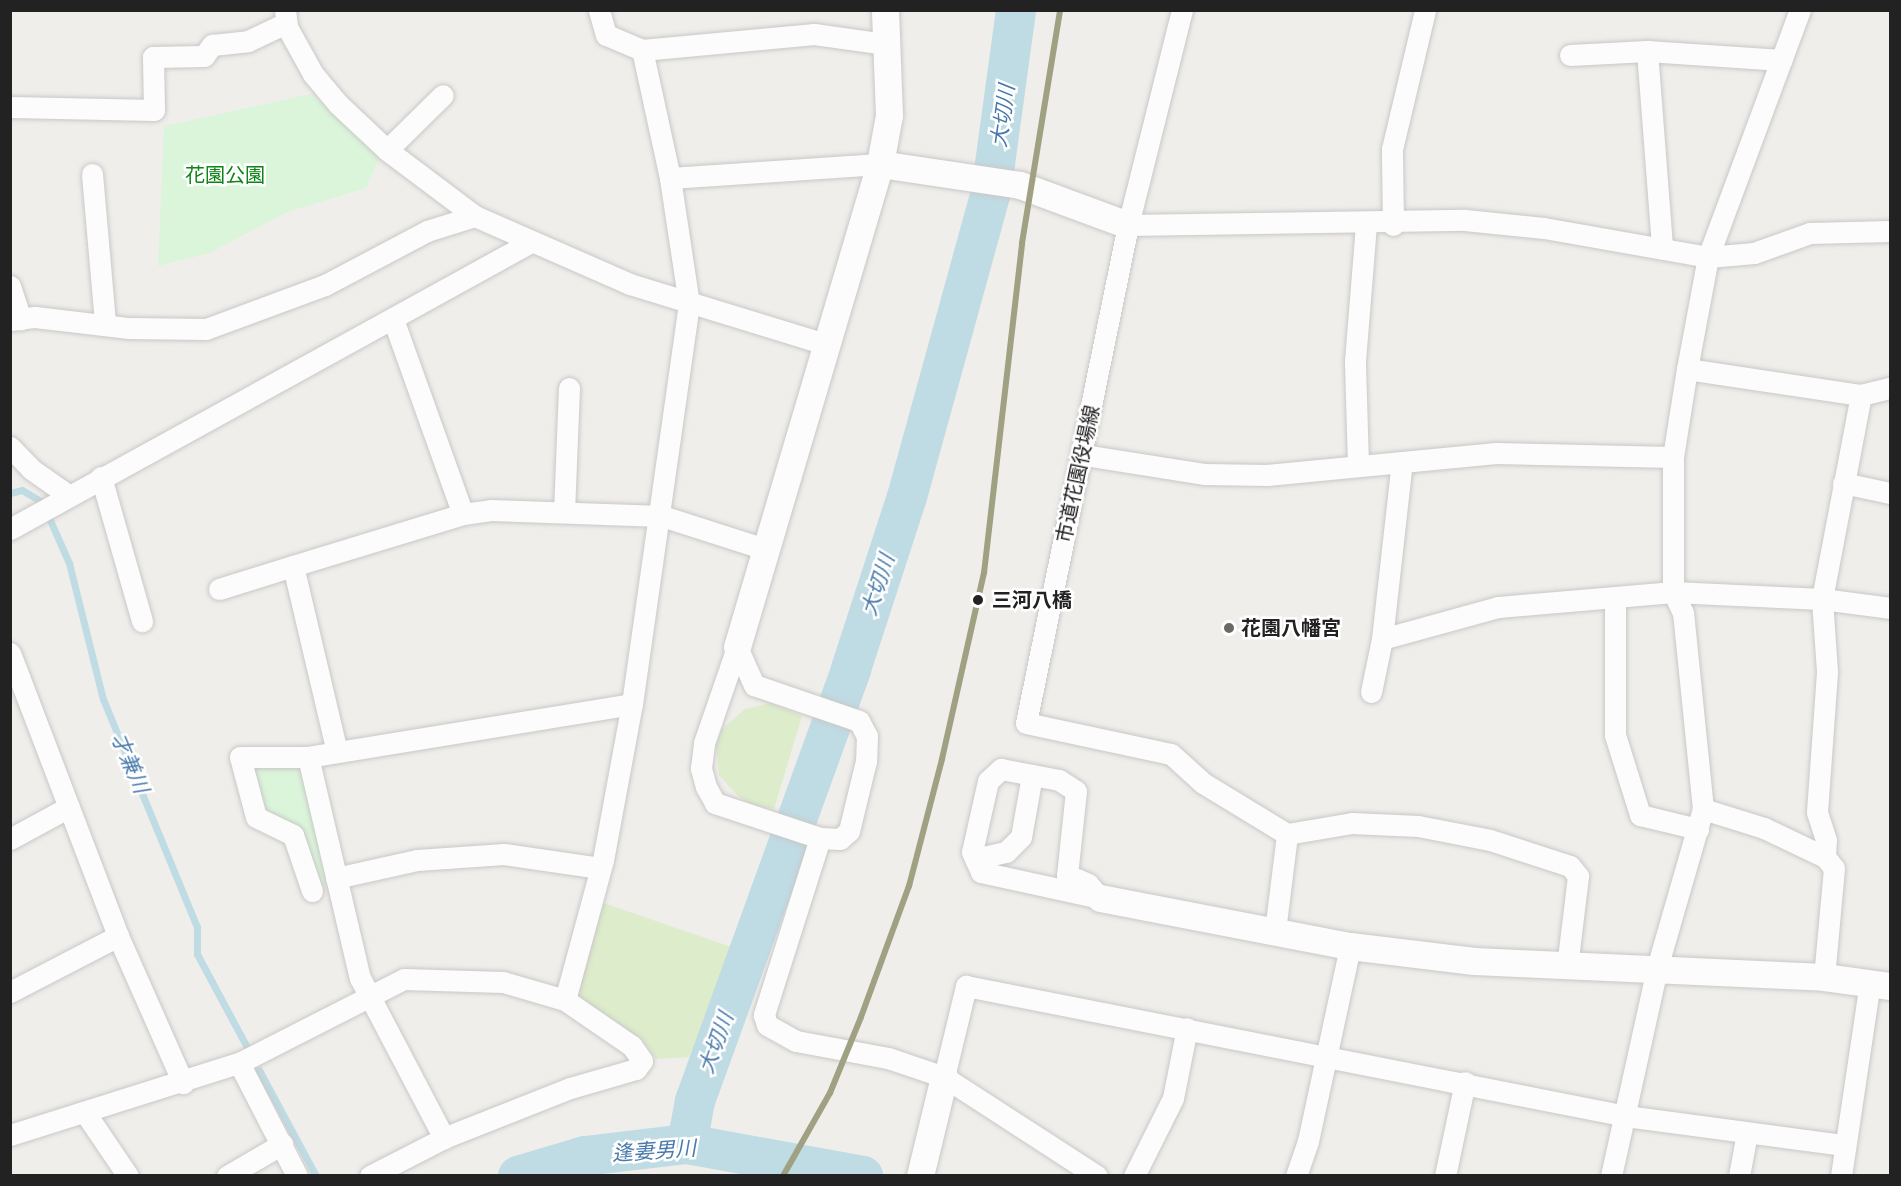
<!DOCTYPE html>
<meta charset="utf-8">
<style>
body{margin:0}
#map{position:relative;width:1901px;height:1186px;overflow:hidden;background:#f0eeeb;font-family:"Public Sans","Noto Sans JP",sans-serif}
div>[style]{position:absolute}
.grass>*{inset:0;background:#ddeccb}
.park>*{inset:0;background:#daf5da}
.stream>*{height:7px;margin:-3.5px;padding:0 3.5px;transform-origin:3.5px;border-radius:3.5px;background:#bfdbe3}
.river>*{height:40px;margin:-20px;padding:0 20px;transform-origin:20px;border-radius:20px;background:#bfdbe3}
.roads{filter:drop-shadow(0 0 2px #c9c8c7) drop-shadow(0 0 2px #c9c8c7)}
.minor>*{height:21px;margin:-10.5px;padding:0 10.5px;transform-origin:10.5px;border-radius:10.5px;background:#fdfcfc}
.tertiary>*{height:27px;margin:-13.5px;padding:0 13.5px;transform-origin:13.5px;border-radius:13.5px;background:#fdfcfc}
.rail-1>*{height:6px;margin:-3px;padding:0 3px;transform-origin:3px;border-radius:3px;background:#9fa182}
.dots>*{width:16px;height:16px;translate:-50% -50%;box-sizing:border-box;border:3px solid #fff;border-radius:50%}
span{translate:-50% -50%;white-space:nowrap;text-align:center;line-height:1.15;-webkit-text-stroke:5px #fff;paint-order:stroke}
.park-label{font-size:20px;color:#0c8416}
.street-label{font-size:20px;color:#222}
.stop-label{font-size:20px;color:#222;font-weight:700}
.left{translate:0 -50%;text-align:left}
.poi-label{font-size:20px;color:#222;font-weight:700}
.water-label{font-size:21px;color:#4a7aab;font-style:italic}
.frame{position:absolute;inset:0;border:12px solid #222;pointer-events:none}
</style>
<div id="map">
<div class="grass">
<i style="clip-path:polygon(770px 703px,802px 716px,774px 809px,750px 804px,738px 796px,719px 775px,716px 744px,722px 729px,745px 709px)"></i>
<i style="clip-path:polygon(604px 903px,737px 949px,689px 1057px,656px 1059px,643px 1040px,574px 997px)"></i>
</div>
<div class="park">
<i style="clip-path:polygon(311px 94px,381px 154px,366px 188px,287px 212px,210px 253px,158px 266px,164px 126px)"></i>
<i style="clip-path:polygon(246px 762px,303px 762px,330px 884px,317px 886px,298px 833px,260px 814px)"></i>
</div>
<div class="stream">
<i style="left:10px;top:493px;width:12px;rotate:-14deg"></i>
<i style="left:22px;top:490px;width:23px;rotate:31deg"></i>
<i style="left:42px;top:502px;width:67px;rotate:66.1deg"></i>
<i style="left:69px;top:563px;width:140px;rotate:76deg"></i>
<i style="left:103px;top:699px;width:247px;rotate:67.6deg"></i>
<i style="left:197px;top:927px;width:27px;rotate:90deg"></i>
<i style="left:197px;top:954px;width:108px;rotate:61.8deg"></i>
<i style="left:259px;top:1070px;width:120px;rotate:61.7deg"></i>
</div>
<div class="river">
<i style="left:687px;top:1144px;width:44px;rotate:-79.5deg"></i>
<i style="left:695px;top:1101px;width:459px;rotate:-70.1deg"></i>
<i style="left:851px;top:669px;width:181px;rotate:-72deg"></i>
<i style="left:907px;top:497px;width:315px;rotate:-74.6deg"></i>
<i style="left:991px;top:193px;width:185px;rotate:-82.2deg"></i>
<i style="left:518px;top:1176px;width:70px;rotate:-16.6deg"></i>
<i style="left:585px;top:1156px;width:103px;rotate:-6.7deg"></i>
<i style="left:687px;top:1144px;width:179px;rotate:10.3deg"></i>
</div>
<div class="roads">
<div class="minor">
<i style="left:285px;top:10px;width:17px;rotate:83deg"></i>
<i style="left:287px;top:27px;width:54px;rotate:61deg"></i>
<i style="left:313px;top:74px;width:39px;rotate:50deg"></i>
<i style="left:338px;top:104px;width:67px;rotate:43.2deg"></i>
<i style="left:387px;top:150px;width:110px;rotate:36.9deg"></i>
<i style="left:475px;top:216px;width:169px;rotate:23.7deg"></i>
<i style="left:630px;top:284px;width:204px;rotate:17.1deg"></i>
<i style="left:1182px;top:10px;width:222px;rotate:104.1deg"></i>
<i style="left:1128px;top:225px;width:508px;rotate:101.58deg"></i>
<i style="left:1026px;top:723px;width:148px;rotate:12.1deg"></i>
<i style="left:1171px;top:754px;width:43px;rotate:42.2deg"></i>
<i style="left:1203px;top:783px;width:98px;rotate:31.3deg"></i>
<i style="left:1287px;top:834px;width:66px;rotate:-9.6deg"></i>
<i style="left:1352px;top:823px;width:66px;rotate:2.6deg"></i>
<i style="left:1418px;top:826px;width:73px;rotate:11deg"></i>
<i style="left:1490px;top:840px;width:84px;rotate:18deg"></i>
<i style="left:1570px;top:866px;width:13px;rotate:51deg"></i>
<i style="left:1578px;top:876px;width:92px;rotate:96.9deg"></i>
<i style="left:642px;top:50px;width:173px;rotate:-5.3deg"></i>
<i style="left:814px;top:34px;width:73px;rotate:7.9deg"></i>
<i style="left:1647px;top:51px;width:198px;rotate:85.6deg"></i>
<i style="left:1570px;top:55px;width:77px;rotate:-3deg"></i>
<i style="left:1647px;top:51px;width:135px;rotate:3.8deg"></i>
<i style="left:10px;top:107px;width:144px;rotate:1.2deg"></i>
<i style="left:154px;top:110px;width:53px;rotate:-91.1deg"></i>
<i style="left:153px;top:57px;width:51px;rotate:-1.1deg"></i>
<i style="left:204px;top:56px;width:14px;rotate:-54deg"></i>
<i style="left:212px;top:45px;width:36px;rotate:-6deg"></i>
<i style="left:248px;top:41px;width:42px;rotate:-25.3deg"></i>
<i style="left:387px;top:150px;width:78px;rotate:-44.5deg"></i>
<i style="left:92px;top:174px;width:149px;rotate:85deg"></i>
<i style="left:670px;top:178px;width:210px;rotate:-3.8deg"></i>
<i style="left:1128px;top:225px;width:337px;rotate:-0.9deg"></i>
<i style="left:1465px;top:220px;width:79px;rotate:5.8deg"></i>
<i style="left:1544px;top:228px;width:167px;rotate:10deg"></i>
<i style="left:1708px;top:257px;width:46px;rotate:-5deg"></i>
<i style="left:1754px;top:253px;width:59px;rotate:-19.7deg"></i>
<i style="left:1810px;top:233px;width:80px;rotate:-1.4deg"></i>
<i style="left:1393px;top:225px;width:76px;rotate:-90.8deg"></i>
<i style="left:1392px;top:149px;width:143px;rotate:-76.6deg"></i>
<i style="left:10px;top:286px;width:35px;rotate:72deg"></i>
<i style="left:393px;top:319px;width:207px;rotate:70.3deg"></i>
<i style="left:463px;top:514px;width:28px;rotate:-8deg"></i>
<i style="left:491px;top:510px;width:171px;rotate:2deg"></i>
<i style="left:662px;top:516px;width:108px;rotate:17.8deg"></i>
<i style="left:10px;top:320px;width:25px;rotate:-7deg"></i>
<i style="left:35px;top:317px;width:95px;rotate:6.7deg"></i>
<i style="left:129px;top:328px;width:77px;rotate:0.7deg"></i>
<i style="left:206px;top:329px;width:127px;rotate:-20.3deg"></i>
<i style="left:325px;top:285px;width:115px;rotate:-27.9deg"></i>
<i style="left:427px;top:231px;width:50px;rotate:-17.4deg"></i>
<i style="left:1687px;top:369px;width:176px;rotate:8.5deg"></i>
<i style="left:1861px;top:395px;width:30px;rotate:-14deg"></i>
<i style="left:10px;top:447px;width:30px;rotate:46deg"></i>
<i style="left:31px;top:469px;width:45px;rotate:35.1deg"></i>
<i style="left:1084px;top:455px;width:121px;rotate:9deg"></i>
<i style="left:1204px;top:474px;width:63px;rotate:0.9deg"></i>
<i style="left:1267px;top:475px;width:230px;rotate:-5.5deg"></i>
<i style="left:1496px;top:453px;width:177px;rotate:1.3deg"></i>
<i style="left:1358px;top:465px;width:104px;rotate:-91.7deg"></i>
<i style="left:1355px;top:361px;width:137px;rotate:-85.4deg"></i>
<i style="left:101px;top:477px;width:150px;rotate:74.1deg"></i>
<i style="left:1843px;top:483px;width:48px;rotate:12deg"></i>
<i style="left:564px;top:512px;width:124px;rotate:-87.7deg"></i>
<i style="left:10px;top:529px;width:595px;rotate:-28.85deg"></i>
<i style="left:219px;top:589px;width:77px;rotate:-17.3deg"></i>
<i style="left:1615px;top:597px;width:138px;rotate:90deg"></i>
<i style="left:1615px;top:735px;width:84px;rotate:72.6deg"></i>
<i style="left:1640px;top:815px;width:60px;rotate:13.6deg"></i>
<i style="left:1382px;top:639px;width:178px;rotate:-83.6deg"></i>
<i style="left:737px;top:647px;width:42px;rotate:65.9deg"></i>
<i style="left:754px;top:685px;width:111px;rotate:18.9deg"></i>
<i style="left:859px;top:721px;width:17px;rotate:62deg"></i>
<i style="left:867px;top:736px;width:25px;rotate:92deg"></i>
<i style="left:866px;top:761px;width:72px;rotate:103.7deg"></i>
<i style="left:849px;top:831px;width:12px;rotate:138deg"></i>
<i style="left:840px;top:839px;width:20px;rotate:-177deg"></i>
<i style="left:820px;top:838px;width:111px;rotate:-161.6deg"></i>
<i style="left:715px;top:803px;width:18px;rotate:-119deg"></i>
<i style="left:706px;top:787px;width:20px;rotate:-105deg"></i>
<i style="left:701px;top:768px;width:25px;rotate:-83deg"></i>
<i style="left:704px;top:743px;width:102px;rotate:-71deg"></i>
<i style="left:10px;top:653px;width:303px;rotate:69.1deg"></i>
<i style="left:118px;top:936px;width:161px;rotate:66.1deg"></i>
<i style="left:1371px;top:692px;width:54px;rotate:-78.3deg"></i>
<i style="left:1382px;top:639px;width:120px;rotate:-15.4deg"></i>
<i style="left:1498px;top:607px;width:176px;rotate:-4.9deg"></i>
<i style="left:1673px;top:592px;width:149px;rotate:2.7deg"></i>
<i style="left:1822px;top:599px;width:69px;rotate:7.5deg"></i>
<i style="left:337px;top:752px;width:191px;rotate:-103.3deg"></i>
<i style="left:293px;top:566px;width:178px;rotate:-17deg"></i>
<i style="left:308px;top:757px;width:227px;rotate:76.8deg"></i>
<i style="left:360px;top:978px;width:181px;rotate:62.3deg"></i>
<i style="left:1001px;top:769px;width:59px;rotate:10.7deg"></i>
<i style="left:1059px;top:780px;width:20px;rotate:33deg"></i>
<i style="left:1076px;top:791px;width:84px;rotate:96.1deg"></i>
<i style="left:1067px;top:875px;width:23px;rotate:23deg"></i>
<i style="left:1088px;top:884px;width:18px;rotate:49deg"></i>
<i style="left:1100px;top:898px;width:122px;rotate:-167.7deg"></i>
<i style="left:981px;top:872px;width:22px;rotate:-114deg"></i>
<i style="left:972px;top:852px;width:73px;rotate:-77.3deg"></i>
<i style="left:988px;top:781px;width:18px;rotate:-43deg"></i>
<i style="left:1703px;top:809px;width:64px;rotate:17.3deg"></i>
<i style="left:1764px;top:828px;width:68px;rotate:25.4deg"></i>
<i style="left:1825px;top:857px;width:14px;rotate:51deg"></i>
<i style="left:1834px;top:868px;width:109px;rotate:95.2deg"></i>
<i style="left:820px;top:838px;width:186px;rotate:107.6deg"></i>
<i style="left:764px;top:1015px;width:10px;rotate:73deg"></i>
<i style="left:767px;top:1025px;width:33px;rotate:29deg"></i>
<i style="left:796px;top:1041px;width:94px;rotate:10.5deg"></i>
<i style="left:888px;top:1058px;width:59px;rotate:18.7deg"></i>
<i style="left:944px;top:1077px;width:182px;rotate:32.9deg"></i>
<i style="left:10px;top:839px;width:67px;rotate:-28.5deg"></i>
<i style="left:1825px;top:857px;width:17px;rotate:-87deg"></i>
<i style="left:1826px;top:840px;width:29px;rotate:-108deg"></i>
<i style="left:1817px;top:812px;width:141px;rotate:-85.9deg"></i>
<i style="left:1827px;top:671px;width:72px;rotate:-94deg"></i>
<i style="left:1822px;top:599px;width:208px;rotate:-79.2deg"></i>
<i style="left:975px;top:859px;width:32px;rotate:-13deg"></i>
<i style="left:1006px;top:852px;width:21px;rotate:-45deg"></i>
<i style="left:1021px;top:837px;width:63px;rotate:-79.9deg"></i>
<i style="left:336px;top:878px;width:83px;rotate:-12.5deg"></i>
<i style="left:417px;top:860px;width:87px;rotate:-3.9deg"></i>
<i style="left:504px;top:854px;width:97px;rotate:8.3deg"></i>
<i style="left:312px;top:891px;width:59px;rotate:-108.7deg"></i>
<i style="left:293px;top:835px;width:41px;rotate:-154.1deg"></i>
<i style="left:256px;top:817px;width:62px;rotate:-104.9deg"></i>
<i style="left:240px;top:757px;width:68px"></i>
<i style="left:308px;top:757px;width:328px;rotate:-9.3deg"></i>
<i style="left:1275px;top:931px;width:98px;rotate:-82.9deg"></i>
<i style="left:10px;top:992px;width:122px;rotate:-27.4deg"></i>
<i style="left:565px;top:1000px;width:145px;rotate:-74.8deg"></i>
<i style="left:603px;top:860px;width:159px;rotate:-79.5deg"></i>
<i style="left:632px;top:704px;width:404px;rotate:-81.9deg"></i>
<i style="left:689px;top:304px;width:127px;rotate:-98.6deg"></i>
<i style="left:670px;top:178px;width:131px;rotate:-102.3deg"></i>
<i style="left:642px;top:50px;width:39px;rotate:-157deg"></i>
<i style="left:606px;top:35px;width:26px;rotate:-106deg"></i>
<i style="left:239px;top:1063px;width:127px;rotate:62.8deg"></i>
<i style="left:944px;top:1077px;width:94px;rotate:-76.4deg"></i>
<i style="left:966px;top:986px;width:673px;rotate:11.14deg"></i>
<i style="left:1626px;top:1116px;width:220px;rotate:7.6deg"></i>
<i style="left:86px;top:1114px;width:75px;rotate:55.9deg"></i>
<i style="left:10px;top:1135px;width:240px;rotate:-17.5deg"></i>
<i style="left:239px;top:1063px;width:185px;rotate:-27deg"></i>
<i style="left:404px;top:979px;width:99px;rotate:1.7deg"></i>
<i style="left:503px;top:982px;width:65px;rotate:16.2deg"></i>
<i style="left:565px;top:1000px;width:81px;rotate:34.5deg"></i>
<i style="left:632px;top:1046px;width:18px;rotate:56deg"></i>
<i style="left:642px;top:1061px;width:10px;rotate:127deg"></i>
<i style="left:636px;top:1069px;width:69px;rotate:163.9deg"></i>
<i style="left:570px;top:1088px;width:136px;rotate:158.4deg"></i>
<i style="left:444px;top:1138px;width:83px;rotate:152.8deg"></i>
<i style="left:227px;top:1176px;width:64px;rotate:-30.2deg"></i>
<i style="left:1134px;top:1176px;width:87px;rotate:-63.4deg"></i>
<i style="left:1173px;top:1098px;width:71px;rotate:-78.7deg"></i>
<i style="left:1296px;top:1176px;width:37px;rotate:-71deg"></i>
<i style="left:1308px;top:1141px;width:199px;rotate:-77.8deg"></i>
<i style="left:1445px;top:1176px;width:96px;rotate:-78deg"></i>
<i style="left:1611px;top:1176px;width:213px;rotate:-77.5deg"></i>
<i style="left:1657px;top:968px;width:166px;rotate:-73.9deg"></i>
<i style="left:1703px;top:809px;width:197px;rotate:-95.8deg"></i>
<i style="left:1683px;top:613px;width:23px;rotate:-115deg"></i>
<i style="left:1673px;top:592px;width:135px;rotate:-90deg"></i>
<i style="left:1673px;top:457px;width:89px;rotate:-81deg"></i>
<i style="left:1687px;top:369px;width:114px;rotate:-79.4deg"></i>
<i style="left:1708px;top:257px;width:264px;rotate:-69.6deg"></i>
<i style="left:1739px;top:1176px;width:44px;rotate:-79.5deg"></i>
<i style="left:1841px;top:1176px;width:195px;rotate:-81.5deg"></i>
</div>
<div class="tertiary">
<i style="left:880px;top:164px;width:142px;rotate:8.5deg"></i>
<i style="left:1020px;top:185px;width:115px;rotate:20.3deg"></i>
<i style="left:737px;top:647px;width:504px;rotate:-73.51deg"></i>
<i style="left:880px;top:164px;width:50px;rotate:-79.6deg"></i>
<i style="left:889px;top:115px;width:105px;rotate:-92.2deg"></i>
<i style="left:1100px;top:898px;width:255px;rotate:10.9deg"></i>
<i style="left:1350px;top:946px;width:125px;rotate:6.9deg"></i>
<i style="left:1474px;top:961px;width:350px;rotate:2.6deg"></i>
<i style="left:1824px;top:977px;width:67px;rotate:7.8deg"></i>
<i style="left:920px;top:1176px;width:102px;rotate:-76.4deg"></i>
</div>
</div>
<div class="rail-1">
<i style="left:783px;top:1176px;width:95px;rotate:-60.5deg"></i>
<i style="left:830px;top:1093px;width:82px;rotate:-67.8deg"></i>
<i style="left:861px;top:1017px;width:140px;rotate:-69.9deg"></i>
<i style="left:909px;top:886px;width:131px;rotate:-75.4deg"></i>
<i style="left:942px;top:759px;width:191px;rotate:-77.3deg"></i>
<i style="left:984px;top:573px;width:332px;rotate:-83.4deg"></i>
<i style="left:1022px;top:243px;width:236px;rotate:-80.7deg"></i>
</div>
<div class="dots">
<i style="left:978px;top:600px;background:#222"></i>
<i style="left:1229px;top:628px;background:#6a6968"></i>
</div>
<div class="park-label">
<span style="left:225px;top:175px">花園公園</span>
</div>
<div class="street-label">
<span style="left:1078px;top:474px;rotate:-78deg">市道花園役場線</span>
</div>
<div class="stop-label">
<span class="left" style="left:992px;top:600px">三河八橋</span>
</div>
<div class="poi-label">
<span class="left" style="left:1241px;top:628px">花園八幡宮</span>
</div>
<div class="water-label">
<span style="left:1003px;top:116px;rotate:-82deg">大切川</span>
<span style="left:878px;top:585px;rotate:-72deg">大切川</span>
<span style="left:130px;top:763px;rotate:67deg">才兼川</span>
<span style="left:716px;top:1043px;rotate:-70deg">大切川</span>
<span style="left:654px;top:1151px;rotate:-4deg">逢妻男川</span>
</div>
<div class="frame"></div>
</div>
